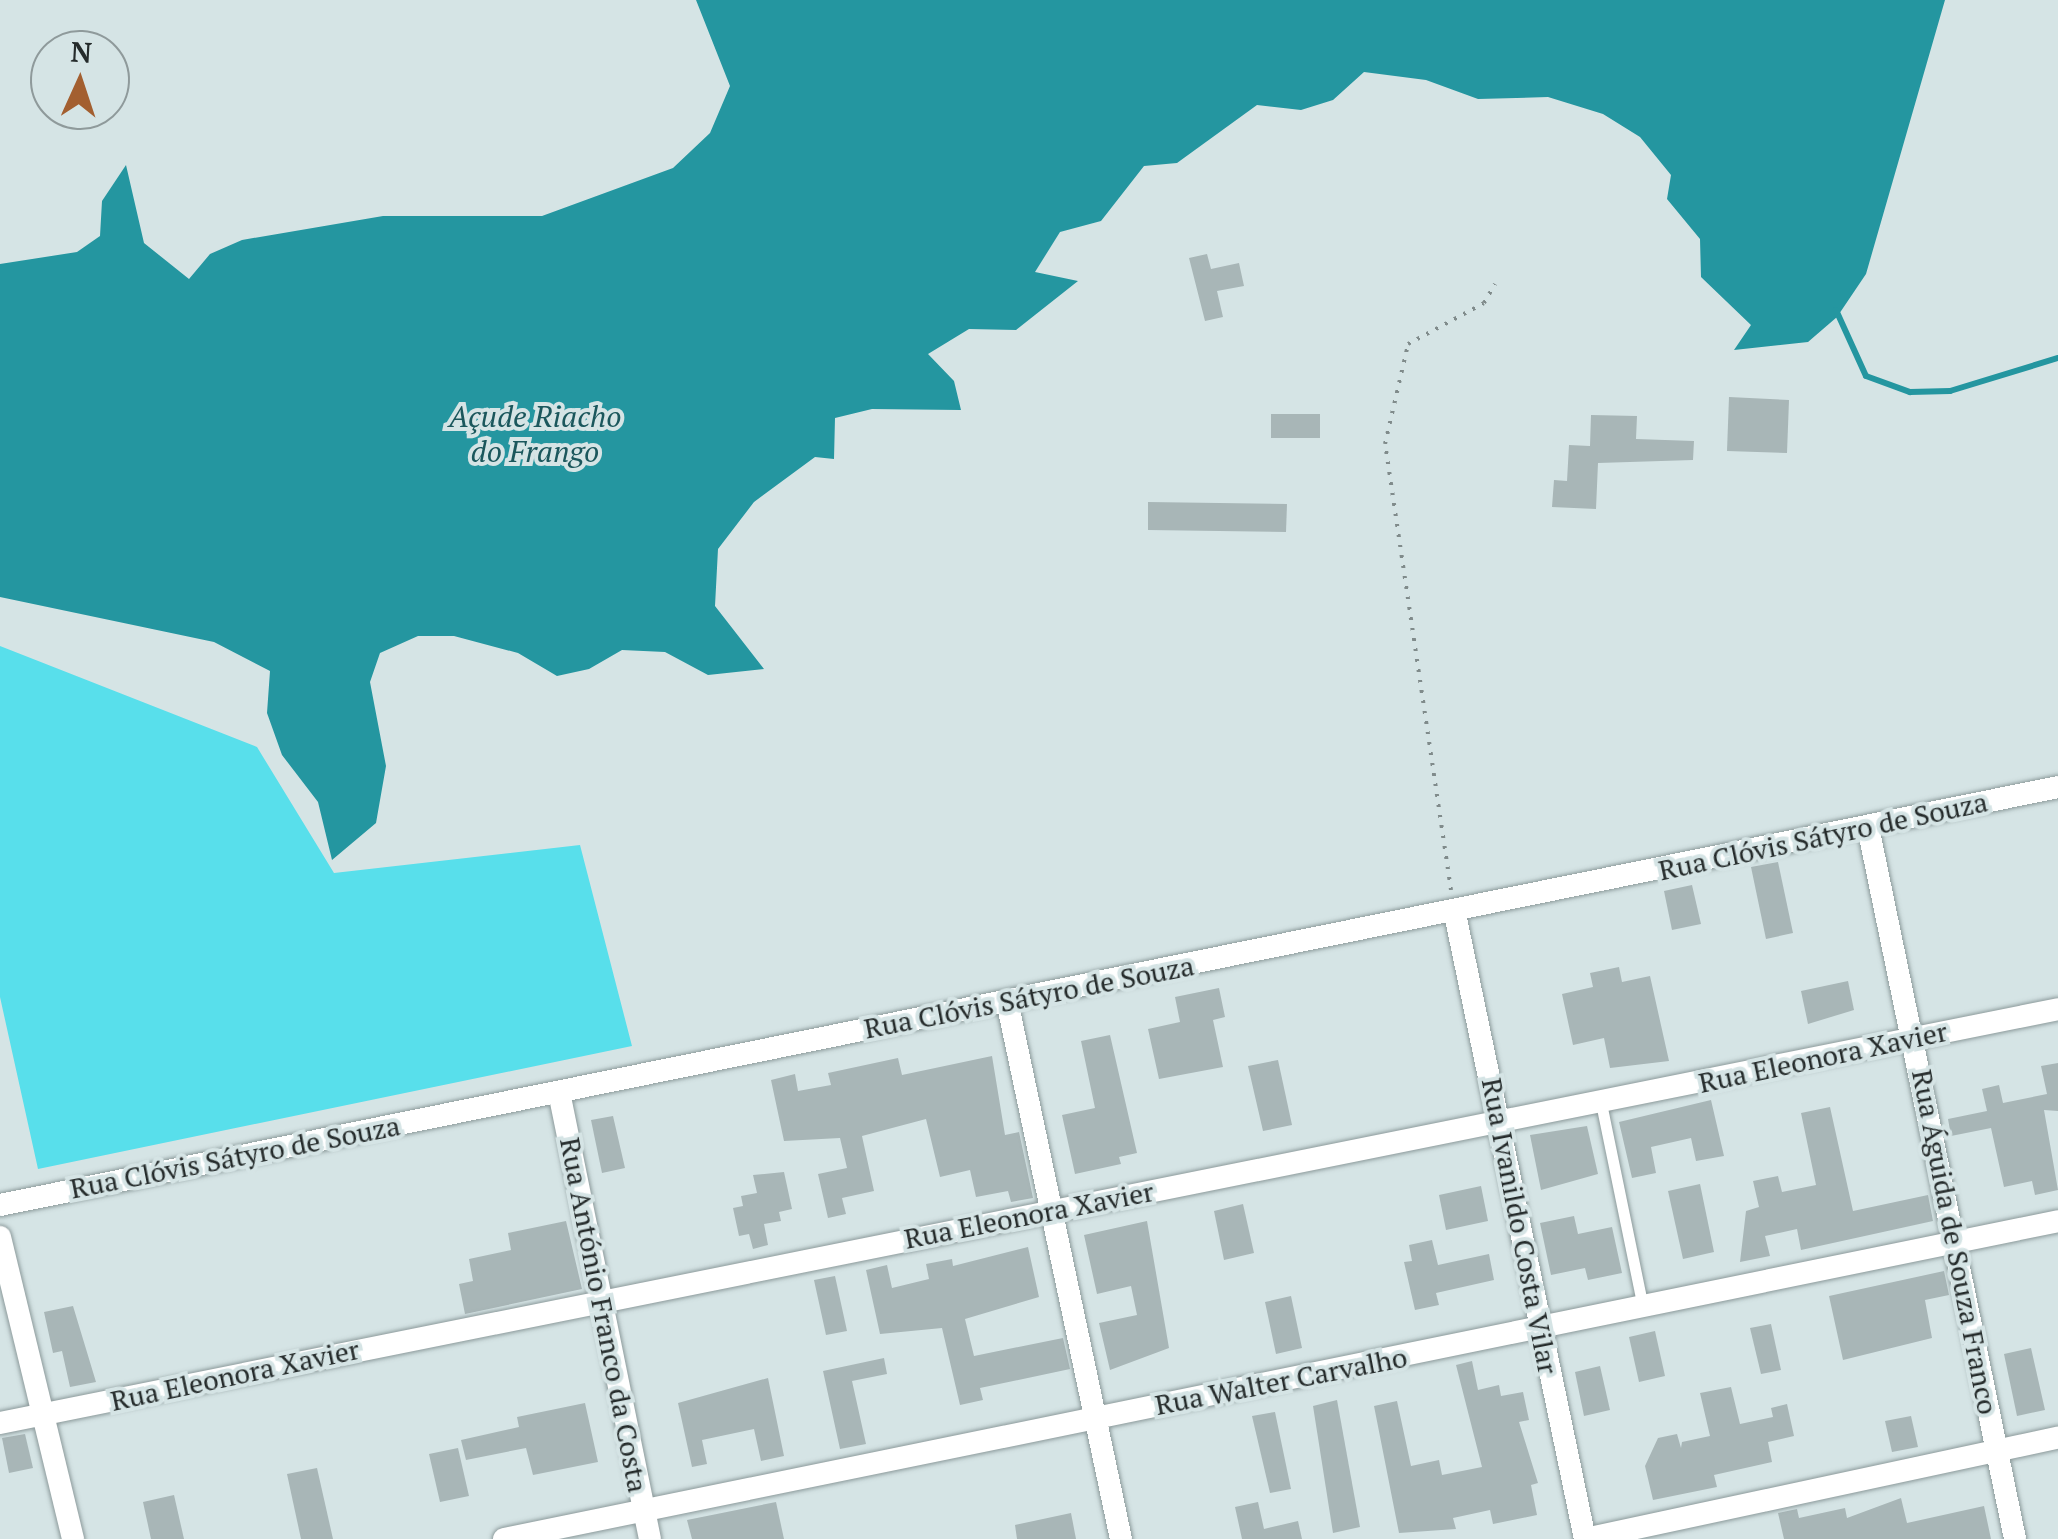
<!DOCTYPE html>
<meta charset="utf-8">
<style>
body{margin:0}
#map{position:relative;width:2058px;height:1539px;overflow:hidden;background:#d5e4e5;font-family:"PT Serif",serif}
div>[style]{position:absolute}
.green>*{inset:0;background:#58dfeb}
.water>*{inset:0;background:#2496a0}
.stream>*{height:6px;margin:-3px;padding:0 3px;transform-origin:3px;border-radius:3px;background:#2496a0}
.building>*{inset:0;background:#a8b6b7}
.path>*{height:4px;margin-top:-2px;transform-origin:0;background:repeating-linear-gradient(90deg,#808b8b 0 2.5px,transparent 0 10.5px)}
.roads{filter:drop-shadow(0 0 2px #8c9a9b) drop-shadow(0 0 2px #8c9a9b)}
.lane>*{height:11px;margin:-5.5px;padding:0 5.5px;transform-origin:5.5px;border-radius:5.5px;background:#fff}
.street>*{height:22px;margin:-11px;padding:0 11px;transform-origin:11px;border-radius:11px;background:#fff}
span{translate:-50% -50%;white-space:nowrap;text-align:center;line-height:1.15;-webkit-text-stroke:8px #d5e4e5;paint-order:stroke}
.street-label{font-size:28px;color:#252b2b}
.water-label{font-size:30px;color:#1b575c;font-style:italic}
.north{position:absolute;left:30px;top:30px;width:100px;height:100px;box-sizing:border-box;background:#d5e4e5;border:2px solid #8f9a9b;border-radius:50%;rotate:3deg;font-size:28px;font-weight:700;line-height:40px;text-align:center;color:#252b2b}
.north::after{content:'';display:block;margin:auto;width:35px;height:45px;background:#a35f30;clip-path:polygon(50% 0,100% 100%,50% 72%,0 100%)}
</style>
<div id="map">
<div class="green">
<i style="clip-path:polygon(0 646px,257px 747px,334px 873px,580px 845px,632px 1046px,38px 1169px,0 997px)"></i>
</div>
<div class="water">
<i style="clip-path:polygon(696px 0,1945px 0,1866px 274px,1837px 317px,1808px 342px,1734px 350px,1751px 325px,1701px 277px,1700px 239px,1667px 199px,1671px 175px,1640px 137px,1603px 114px,1548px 97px,1478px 99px,1426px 80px,1364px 72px,1333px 100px,1301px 110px,1257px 105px,1177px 163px,1144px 166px,1101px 221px,1060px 232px,1035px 272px,1078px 281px,1016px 330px,969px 329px,928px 354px,954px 381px,961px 410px,872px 409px,835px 418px,834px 459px,815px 457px,754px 502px,718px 549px,715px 606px,764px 669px,708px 675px,665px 652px,622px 650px,589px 669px,557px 676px,518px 653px,454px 636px,418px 636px,380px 653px,370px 682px,386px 766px,376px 823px,332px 860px,318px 802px,282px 755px,267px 713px,270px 671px,214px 642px,0 597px,0 264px,77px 252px,100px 236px,102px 201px,126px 165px,144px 243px,189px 279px,210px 254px,242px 240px,383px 216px,542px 216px,673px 168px,710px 133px,730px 86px)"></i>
</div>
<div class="stream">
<i style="left:1836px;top:310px;width:72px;rotate:65.6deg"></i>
<i style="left:1866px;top:376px;width:47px;rotate:20deg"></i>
<i style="left:1910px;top:392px;width:40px;rotate:-1.4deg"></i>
<i style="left:1950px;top:391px;width:113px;rotate:-17deg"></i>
</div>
<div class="building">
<i style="clip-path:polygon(1207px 254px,1211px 269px,1239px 263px,1244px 286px,1217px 291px,1223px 317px,1205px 321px,1189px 258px)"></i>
<i style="clip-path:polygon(1729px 397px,1789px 400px,1787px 453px,1727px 451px)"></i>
<i style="clip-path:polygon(1271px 414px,1320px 414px,1320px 438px,1271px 438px)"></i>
<i style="clip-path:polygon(1591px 415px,1637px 416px,1636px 439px,1694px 441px,1693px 460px,1598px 463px,1596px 509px,1552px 507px,1554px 480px,1567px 481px,1569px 445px,1590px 446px)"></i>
<i style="clip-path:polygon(1148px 502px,1287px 504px,1286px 532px,1148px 530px)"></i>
<i style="clip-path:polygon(1778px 862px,1793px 933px,1766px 939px,1751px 867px)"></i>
<i style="clip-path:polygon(1692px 885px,1701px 924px,1672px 930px,1664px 891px)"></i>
<i style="clip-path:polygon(1619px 967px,1622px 982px,1650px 976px,1669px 1061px,1610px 1068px,1604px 1038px,1573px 1045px,1562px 994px,1593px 987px,1590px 973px)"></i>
<i style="clip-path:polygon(1848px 981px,1854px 1010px,1808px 1024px,1801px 991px)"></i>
<i style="clip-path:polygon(1219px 988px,1225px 1017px,1213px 1020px,1223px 1067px,1159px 1079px,1148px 1029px,1180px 1022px,1175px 997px)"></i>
<i style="clip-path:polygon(1110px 1035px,1137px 1153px,1119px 1157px,1121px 1164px,1075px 1174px,1062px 1115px,1095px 1108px,1081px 1041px)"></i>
<i style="clip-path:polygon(992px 1056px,1005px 1135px,1019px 1132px,1033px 1198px,1011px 1202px,1008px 1191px,976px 1197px,970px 1170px,940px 1177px,926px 1119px,862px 1136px,874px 1191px,842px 1198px,846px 1214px,828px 1218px,818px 1174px,847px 1168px,840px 1138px,784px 1141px,771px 1080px,795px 1074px,798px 1091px,831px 1085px,828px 1073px,898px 1058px,902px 1075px)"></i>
<i style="clip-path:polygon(1278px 1060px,1292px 1125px,1263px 1131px,1248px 1066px)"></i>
<i style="clip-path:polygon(2058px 1063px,2058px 1111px,2044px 1110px,2058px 1190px,2035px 1195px,2032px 1181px,2004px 1187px,1991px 1128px,1951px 1136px,1948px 1119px,1987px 1111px,1982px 1089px,1999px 1085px,2003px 1103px,2047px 1094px,2041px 1066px)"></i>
<i style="clip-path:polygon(1711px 1100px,1724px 1156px,1696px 1161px,1691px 1138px,1651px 1147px,1656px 1173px,1632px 1178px,1619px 1122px)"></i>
<i style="clip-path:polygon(1830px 1107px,1853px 1211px,1928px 1195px,1933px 1221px,1801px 1250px,1797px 1229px,1765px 1236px,1770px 1256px,1740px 1262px,1746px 1211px,1759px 1207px,1753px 1181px,1778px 1176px,1782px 1192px,1816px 1185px,1801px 1113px)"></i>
<i style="clip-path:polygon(613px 1116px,625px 1168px,602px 1173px,591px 1120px)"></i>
<i style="clip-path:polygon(1587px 1126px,1598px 1174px,1541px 1190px,1530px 1135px)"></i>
<i style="clip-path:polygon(784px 1172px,792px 1209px,779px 1212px,781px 1221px,764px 1224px,768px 1245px,753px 1249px,749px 1234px,739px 1236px,733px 1208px,743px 1206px,741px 1196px,757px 1193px,753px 1175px)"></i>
<i style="clip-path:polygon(1700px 1184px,1714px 1252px,1683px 1259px,1668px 1191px)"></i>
<i style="clip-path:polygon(1481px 1186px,1488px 1221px,1446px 1230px,1439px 1195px)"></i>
<i style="clip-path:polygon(1243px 1204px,1254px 1253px,1224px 1260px,1214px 1211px)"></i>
<i style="clip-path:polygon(1574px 1216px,1578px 1234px,1612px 1227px,1622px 1273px,1588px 1280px,1585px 1268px,1551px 1275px,1540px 1223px)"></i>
<i style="clip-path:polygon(566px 1221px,582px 1289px,465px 1314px,459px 1284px,473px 1281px,469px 1259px,511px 1250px,508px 1233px)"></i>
<i style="clip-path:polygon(1147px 1221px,1169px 1348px,1110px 1370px,1099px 1323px,1137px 1315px,1131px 1286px,1097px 1294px,1084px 1235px)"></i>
<i style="clip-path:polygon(1432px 1240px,1438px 1265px,1489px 1254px,1494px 1280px,1436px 1293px,1439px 1305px,1415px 1310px,1404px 1262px,1412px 1261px,1409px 1245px)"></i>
<i style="clip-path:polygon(1028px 1247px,1039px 1297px,965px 1319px,974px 1356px,1063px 1338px,1070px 1369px,980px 1388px,983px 1400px,960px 1405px,942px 1328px,880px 1334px,866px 1270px,887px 1265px,892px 1288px,929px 1279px,926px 1264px,952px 1259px,953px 1266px)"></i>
<i style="clip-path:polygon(1944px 1271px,1949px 1295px,1925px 1300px,1932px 1338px,1843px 1360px,1829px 1296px)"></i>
<i style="clip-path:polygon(835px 1276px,847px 1331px,826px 1335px,814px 1280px)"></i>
<i style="clip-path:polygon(1291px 1296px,1302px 1348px,1276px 1354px,1265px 1302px)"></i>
<i style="clip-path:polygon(73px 1306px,96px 1382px,70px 1387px,62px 1351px,53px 1353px,44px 1312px)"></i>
<i style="clip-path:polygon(1771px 1324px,1781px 1370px,1761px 1374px,1750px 1328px)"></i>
<i style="clip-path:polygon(1655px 1331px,1665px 1376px,1639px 1382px,1629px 1337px)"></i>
<i style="clip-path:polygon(2031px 1348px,2045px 1410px,2017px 1416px,2004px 1354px)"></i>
<i style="clip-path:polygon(884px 1358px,887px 1374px,852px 1381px,866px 1444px,840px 1449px,823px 1371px)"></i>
<i style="clip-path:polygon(1472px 1361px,1478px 1390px,1499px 1385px,1501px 1396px,1523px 1392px,1529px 1420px,1519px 1422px,1538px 1483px,1531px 1485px,1537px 1515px,1493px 1524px,1490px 1510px,1453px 1518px,1456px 1529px,1399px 1533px,1374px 1406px,1397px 1401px,1411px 1466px,1439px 1460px,1442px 1475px,1482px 1467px,1456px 1365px)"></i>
<i style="clip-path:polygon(1600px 1366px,1610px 1410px,1584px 1416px,1575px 1372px)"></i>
<i style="clip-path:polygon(768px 1378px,784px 1456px,761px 1461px,754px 1429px,702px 1440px,707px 1464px,692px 1467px,678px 1403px)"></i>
<i style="clip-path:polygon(1731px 1387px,1740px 1424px,1773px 1417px,1771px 1408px,1787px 1404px,1794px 1436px,1768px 1442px,1772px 1462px,1714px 1475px,1717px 1487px,1653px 1500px,1645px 1466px,1658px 1438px,1677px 1434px,1681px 1448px,1682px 1442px,1710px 1436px,1700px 1393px)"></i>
<i style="clip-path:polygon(1337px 1400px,1360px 1527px,1333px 1533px,1313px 1406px)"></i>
<i style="clip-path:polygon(585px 1403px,598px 1462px,533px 1475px,526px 1448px,466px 1460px,461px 1440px,519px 1427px,517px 1417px)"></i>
<i style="clip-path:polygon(1275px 1412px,1291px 1489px,1270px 1493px,1252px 1416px)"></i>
<i style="clip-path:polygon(1911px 1416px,1918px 1447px,1892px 1452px,1885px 1421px)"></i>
<i style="clip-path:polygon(25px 1434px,33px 1468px,9px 1473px,2px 1438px)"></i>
<i style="clip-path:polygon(458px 1448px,469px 1496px,440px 1502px,429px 1454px)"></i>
<i style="clip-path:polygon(317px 1468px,333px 1539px,301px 1539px,287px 1474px)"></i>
<i style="clip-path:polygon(174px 1495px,184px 1539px,151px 1539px,143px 1502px)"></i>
<i style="clip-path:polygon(1901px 1498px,1907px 1523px,1984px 1506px,1991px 1539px,1784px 1539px,1778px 1513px,1797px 1509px,1799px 1518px,1845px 1508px,1847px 1518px)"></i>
<i style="clip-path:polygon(776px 1502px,784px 1539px,692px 1539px,687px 1520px)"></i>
<i style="clip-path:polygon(1258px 1502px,1264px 1529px,1298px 1521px,1302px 1539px,1242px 1539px,1235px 1507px)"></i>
<i style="clip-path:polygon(1071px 1513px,1076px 1539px,1017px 1539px,1015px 1525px)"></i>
</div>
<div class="path">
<i style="left:1451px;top:890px;width:451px;rotate:-98.4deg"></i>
<i style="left:1385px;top:444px;width:103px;rotate:-77deg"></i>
<i style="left:1408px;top:344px;width:86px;rotate:-28.3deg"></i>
<i style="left:1484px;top:303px;width:22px;rotate:-60deg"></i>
</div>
<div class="roads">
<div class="lane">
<i style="left:1601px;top:1103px;width:208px;rotate:78.4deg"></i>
</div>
<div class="street">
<i style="left:1868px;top:827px;width:727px;rotate:78.33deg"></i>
<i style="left:1455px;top:914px;width:638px;rotate:78.25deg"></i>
<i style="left:1007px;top:1001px;width:550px;rotate:78.04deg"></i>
<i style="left:559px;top:1092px;width:456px;rotate:78.5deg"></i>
<i style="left:0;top:1205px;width:2100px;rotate:-11.48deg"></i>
<i style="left:0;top:1237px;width:311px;rotate:76.4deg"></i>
<i style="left:0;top:1423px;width:2099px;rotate:-11.37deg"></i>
<i style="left:504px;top:1539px;width:1586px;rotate:-11.56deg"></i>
<i style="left:1585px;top:1539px;width:484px;rotate:-12.1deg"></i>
</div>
</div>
<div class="street-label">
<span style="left:1823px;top:836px;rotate:-12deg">Rua Clóvis Sátyro de Souza</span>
<span style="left:1029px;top:997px;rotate:-11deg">Rua Clóvis Sátyro de Souza</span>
<span style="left:1823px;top:1057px;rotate:-12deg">Rua Eleonora Xavier</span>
<span style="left:235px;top:1157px;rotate:-11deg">Rua Clóvis Sátyro de Souza</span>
<span style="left:1029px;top:1215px;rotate:-11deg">Rua Eleonora Xavier</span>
<span style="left:1520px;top:1226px;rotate:79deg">Rua Ivanildo Costa Vilar</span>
<span style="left:1955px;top:1242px;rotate:79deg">Rua Águida de Souza Franco</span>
<span style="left:604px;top:1315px;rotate:79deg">Rua António Franco da Costa</span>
<span style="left:235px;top:1375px;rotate:-12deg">Rua Eleonora Xavier</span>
<span style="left:1281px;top:1381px;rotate:-11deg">Rua Walter Carvalho</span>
</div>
<div class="water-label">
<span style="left:535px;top:433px">Açude Riacho<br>do Frango</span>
</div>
<div class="north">N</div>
</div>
